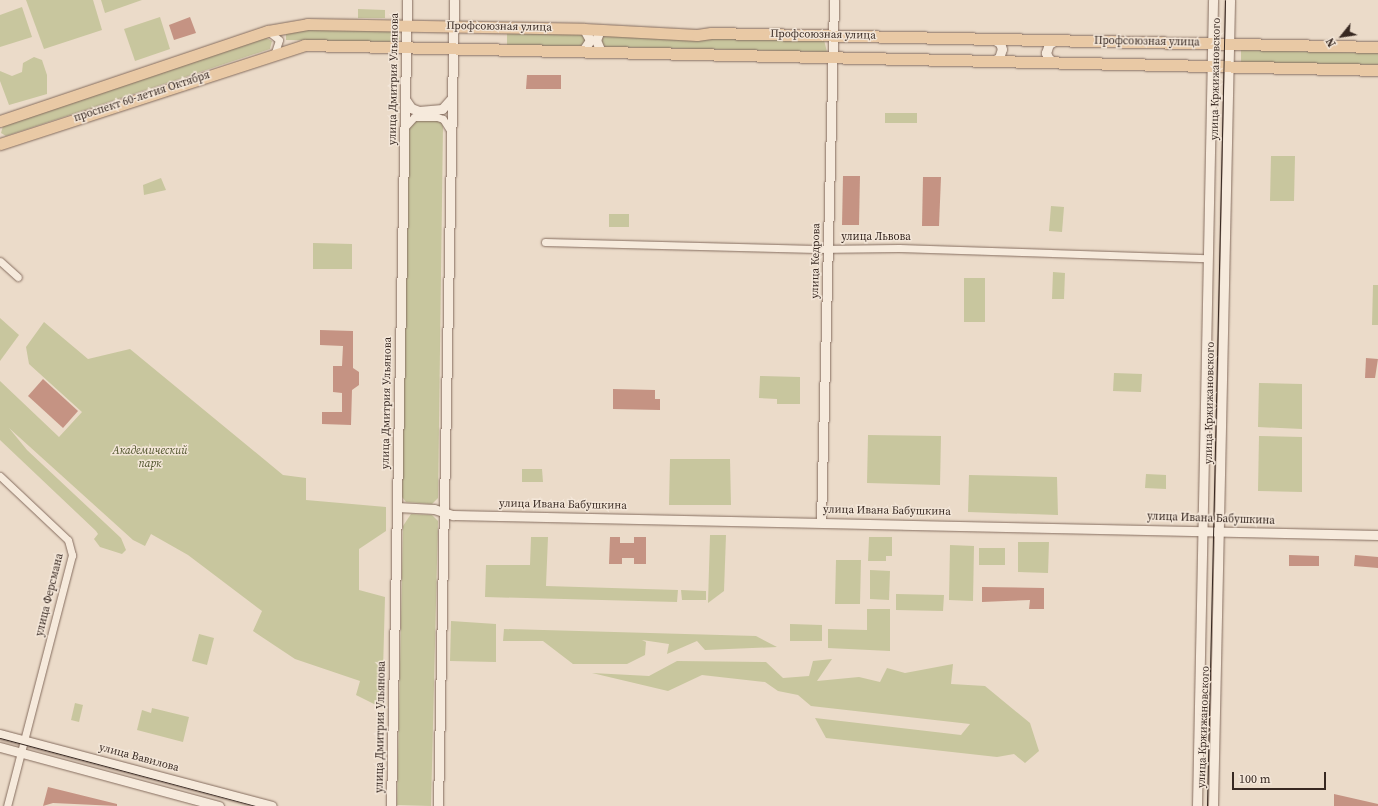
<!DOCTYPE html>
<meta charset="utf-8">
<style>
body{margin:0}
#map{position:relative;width:1378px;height:806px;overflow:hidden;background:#ebdbc9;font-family:"Source Serif 4",serif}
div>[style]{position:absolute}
.green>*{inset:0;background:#c8c69e}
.building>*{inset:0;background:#c59383}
.roads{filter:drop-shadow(0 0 1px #856d5f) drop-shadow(0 0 1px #856d5f)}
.street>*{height:7px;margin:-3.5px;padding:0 3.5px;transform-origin:3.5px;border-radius:3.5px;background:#f6eadc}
.secondary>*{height:9px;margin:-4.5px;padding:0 4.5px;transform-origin:4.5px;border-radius:4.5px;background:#f6eadc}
.primary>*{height:11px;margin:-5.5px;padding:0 5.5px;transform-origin:5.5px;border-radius:5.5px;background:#e9c9a5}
.tram>*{height:1px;margin:-0.5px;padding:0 0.5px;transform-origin:0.5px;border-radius:0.5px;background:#372821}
span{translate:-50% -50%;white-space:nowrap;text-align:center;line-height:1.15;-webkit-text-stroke:3px #f3e6d8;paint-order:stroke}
.street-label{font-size:11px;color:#372821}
.park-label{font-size:11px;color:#4e522a;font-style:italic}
.north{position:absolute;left:1322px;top:16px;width:40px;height:40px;-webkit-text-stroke:3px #f3e6d8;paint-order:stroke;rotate:240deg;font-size:11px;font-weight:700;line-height:16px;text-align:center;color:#372821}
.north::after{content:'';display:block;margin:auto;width:14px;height:18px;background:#372821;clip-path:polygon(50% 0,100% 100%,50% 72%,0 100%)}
.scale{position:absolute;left:1232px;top:772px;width:94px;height:18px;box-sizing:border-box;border:2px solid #372821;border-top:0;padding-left:5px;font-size:12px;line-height:14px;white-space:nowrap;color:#372821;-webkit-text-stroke:3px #f3e6d8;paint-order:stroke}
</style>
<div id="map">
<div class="green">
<i style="clip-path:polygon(26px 0,93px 0,102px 30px,44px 49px)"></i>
<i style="clip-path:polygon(101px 0,142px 0,105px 13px)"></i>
<i style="clip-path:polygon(22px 7px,32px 37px,0 47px,0 15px)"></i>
<i style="clip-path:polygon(358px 9px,385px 10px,385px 18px,358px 18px)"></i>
<i style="clip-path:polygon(160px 17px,170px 49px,135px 61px,124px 29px)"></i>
<i style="clip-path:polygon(298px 29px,398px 31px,400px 39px,396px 42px,286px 40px,286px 33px)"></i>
<i style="clip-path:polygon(507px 33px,585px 34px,587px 36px,583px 47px,507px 45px)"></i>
<i style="clip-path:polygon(603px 35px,824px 40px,827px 52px,605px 47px,600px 41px)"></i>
<i style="clip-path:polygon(265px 37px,272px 41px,270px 49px,6px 136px,1px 133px,3px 126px)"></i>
<i style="clip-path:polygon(1241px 50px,1378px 53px,1378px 65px,1241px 62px)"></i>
<i style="clip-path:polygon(34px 57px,42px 60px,47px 75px,47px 94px,9px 105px,0 81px,0 71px,12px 76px,22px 72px,23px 63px)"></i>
<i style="clip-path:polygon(885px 113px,917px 113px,917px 123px,885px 123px)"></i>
<i style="clip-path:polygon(414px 119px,440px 119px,443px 126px,438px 498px,432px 504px,406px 502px,402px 497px,408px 129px)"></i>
<i style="clip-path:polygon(1271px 156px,1295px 156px,1294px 201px,1270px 201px)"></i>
<i style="clip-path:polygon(161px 178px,166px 190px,144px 195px,143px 185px)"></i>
<i style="clip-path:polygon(1051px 206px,1064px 207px,1062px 232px,1049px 231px)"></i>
<i style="clip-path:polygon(609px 214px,629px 214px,629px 227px,609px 227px)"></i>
<i style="clip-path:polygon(313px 243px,352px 244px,352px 269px,313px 269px)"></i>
<i style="clip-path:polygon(1053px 272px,1065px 273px,1064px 299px,1052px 299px)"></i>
<i style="clip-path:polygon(964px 278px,985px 278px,985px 322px,964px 322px)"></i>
<i style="clip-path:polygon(1373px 285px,1378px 285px,1378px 325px,1372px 325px)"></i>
<i style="clip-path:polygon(0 318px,19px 335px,0 361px)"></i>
<i style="clip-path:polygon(44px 322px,88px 359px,130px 349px,283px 475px,306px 478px,306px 500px,386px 507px,386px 531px,359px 549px,359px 590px,385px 597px,382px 708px,356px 695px,360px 681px,295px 659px,253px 631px,262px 611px,188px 555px,151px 534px,145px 546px,133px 540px,9px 428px,27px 450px,121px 538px,126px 550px,122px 554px,100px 547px,94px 539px,98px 534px,96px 531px,0 440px,0 381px,59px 437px,82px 412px,29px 364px,26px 347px)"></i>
<i style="clip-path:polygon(1114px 373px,1142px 374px,1141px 392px,1113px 391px)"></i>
<i style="clip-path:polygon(760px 376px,800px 377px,800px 404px,777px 404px,777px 399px,759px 398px)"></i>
<i style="clip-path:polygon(1259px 383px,1302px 384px,1302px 429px,1258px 427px)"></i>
<i style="clip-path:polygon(868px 435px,941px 436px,940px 485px,867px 483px)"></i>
<i style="clip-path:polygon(1259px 436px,1302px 437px,1302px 492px,1258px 491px)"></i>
<i style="clip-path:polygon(670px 459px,730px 459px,731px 505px,669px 505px)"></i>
<i style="clip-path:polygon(522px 469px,542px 469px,543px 482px,522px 482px)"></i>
<i style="clip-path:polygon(1146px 474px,1166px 475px,1166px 489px,1145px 488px)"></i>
<i style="clip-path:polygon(969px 475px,1057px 477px,1058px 515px,968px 512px)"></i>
<i style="clip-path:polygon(411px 514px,432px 515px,438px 521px,431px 806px,397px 805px,403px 526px)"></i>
<i style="clip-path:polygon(710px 535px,726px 535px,724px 591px,708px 603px)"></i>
<i style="clip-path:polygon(531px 537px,548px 537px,546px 586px,678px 590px,677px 602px,485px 597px,486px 565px,530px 565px)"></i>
<i style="clip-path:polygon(869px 537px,892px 537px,892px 556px,886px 556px,886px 561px,868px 561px)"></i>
<i style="clip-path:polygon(1018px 542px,1049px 542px,1048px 573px,1018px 572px)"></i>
<i style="clip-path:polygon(950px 545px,974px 546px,973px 601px,949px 600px)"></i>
<i style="clip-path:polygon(979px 548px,1005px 548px,1005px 565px,979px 565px)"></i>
<i style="clip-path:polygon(836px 560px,861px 560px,860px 604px,835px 604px)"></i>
<i style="clip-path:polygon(870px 570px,890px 571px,889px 600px,870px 599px)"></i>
<i style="clip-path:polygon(681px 590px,706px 591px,706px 600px,682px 600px)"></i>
<i style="clip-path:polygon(896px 594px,944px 595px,943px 611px,896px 610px)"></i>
<i style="clip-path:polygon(867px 609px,890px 609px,890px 651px,828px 648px,828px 629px,867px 630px)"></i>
<i style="clip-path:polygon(451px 621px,496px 624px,496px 662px,450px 661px)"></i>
<i style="clip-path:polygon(790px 624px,822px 625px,822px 641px,790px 641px)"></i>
<i style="clip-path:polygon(504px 629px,756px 636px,777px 647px,705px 650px,697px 641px,667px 654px,669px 644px,642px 640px,646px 642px,645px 655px,627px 664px,573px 664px,543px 641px,503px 641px)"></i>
<i style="clip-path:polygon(199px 634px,214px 638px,207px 665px,192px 661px)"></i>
<i style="clip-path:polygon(832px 659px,817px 681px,859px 677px,880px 682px,887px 668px,905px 673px,953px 664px,951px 684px,985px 686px,1030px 723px,1039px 751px,1025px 763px,1014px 754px,997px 757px,826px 738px,815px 718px,961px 735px,970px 724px,811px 706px,798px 695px,778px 691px,765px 682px,702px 675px,668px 691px,592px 673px,649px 676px,677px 661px,766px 662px,783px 678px,809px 676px,813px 661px)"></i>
<i style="clip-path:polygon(75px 703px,83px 705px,79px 722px,71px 720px)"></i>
<i style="clip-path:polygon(152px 708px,189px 717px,183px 742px,137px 730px,142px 710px,151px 713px)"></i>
</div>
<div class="building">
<i style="clip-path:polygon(190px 17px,196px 33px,174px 40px,169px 25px)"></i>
<i style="clip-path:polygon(527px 75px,561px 75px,561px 89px,526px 89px)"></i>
<i style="clip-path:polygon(843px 176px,860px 176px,859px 225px,842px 225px)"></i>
<i style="clip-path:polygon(923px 177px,941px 177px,939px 226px,922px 226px)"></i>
<i style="clip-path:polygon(320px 330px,353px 331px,353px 368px,359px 372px,359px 385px,352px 390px,351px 425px,322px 424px,322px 412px,342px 412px,342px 393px,333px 392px,333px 366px,342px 366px,343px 346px,320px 345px)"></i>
<i style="clip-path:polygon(1366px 358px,1378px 359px,1375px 378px,1365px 378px)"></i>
<i style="clip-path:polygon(43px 379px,78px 411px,63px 428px,28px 396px)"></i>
<i style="clip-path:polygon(613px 389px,655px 390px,655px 399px,660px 399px,660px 410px,613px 409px)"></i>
<i style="clip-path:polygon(610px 537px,620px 537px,620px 543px,634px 543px,634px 537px,646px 537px,646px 564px,634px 564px,634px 558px,622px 558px,622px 564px,609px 564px)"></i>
<i style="clip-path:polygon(1289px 555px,1319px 556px,1319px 566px,1289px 566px)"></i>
<i style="clip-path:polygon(1355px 555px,1378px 557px,1378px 568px,1354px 566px)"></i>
<i style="clip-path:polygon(982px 587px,1044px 588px,1044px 609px,1029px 609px,1030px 600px,982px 602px)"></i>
<i style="clip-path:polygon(48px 787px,117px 804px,117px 806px,53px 803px,43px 806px)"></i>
<i style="clip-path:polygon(1334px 794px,1378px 804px,1378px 806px,1334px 806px)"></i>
</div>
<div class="roads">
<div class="street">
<i style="left:268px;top:31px;width:14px;rotate:39deg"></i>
<i style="left:279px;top:40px;width:13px;rotate:108deg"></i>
<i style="left:405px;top:127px;width:13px;rotate:-48deg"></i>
<i style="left:414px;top:117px;width:23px"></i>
<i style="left:437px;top:117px;width:6px;rotate:18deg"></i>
<i style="left:443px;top:119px;width:15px;rotate:58deg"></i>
<i style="left:545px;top:242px;width:271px;rotate:1.5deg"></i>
<i style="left:816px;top:249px;width:83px;rotate:-0.7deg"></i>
<i style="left:899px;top:248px;width:308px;rotate:1.9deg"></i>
<i style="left:0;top:261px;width:24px;rotate:42deg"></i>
<i style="left:0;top:476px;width:93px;rotate:43.3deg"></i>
<i style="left:68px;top:540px;width:16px;rotate:75deg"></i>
<i style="left:72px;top:555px;width:259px;rotate:104.5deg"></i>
</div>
<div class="secondary">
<i style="left:600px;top:30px;width:11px;rotate:112deg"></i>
<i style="left:596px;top:40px;width:13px;rotate:67deg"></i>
<i style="left:582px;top:52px;width:14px;rotate:-56deg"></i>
<i style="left:590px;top:40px;width:13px;rotate:-119deg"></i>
<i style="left:992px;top:61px;width:8px;rotate:-23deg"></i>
<i style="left:999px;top:58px;width:9px;rotate:-72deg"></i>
<i style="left:1002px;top:49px;width:6px;rotate:-108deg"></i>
<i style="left:1000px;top:43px;width:8px;rotate:-150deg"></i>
<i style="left:1056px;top:63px;width:8px;rotate:-150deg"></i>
<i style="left:1049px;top:59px;width:7px;rotate:-117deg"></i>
<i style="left:1046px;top:53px;width:9px;rotate:-72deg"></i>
<i style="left:1049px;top:44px;width:8px;rotate:-30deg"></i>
<i style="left:405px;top:99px;width:11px;rotate:56deg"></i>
<i style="left:411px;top:108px;width:9px;rotate:21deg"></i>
<i style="left:419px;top:111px;width:23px;rotate:-5deg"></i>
<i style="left:442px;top:109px;width:15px;rotate:-48deg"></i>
<i style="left:397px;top:507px;width:37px;rotate:3deg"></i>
<i style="left:434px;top:509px;width:20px;rotate:18deg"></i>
<i style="left:453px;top:515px;width:925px;rotate:1.24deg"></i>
<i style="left:821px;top:522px;width:522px;rotate:-88.57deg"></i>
<i style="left:0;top:734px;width:281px;rotate:14.8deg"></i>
<i style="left:0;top:747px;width:227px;rotate:15.1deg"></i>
<i style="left:391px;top:806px;width:806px;rotate:-88.86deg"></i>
<i style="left:438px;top:806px;width:806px;rotate:-88.86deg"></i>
<i style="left:1197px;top:806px;width:806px;rotate:-88.86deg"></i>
<i style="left:1213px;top:806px;width:806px;rotate:-88.79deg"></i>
</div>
<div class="primary">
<i style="left:0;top:121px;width:283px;rotate:-18.6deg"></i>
<i style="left:268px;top:31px;width:40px;rotate:-10deg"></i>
<i style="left:307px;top:24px;width:277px;rotate:1deg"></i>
<i style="left:584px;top:29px;width:113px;rotate:3deg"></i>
<i style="left:697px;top:35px;width:14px;rotate:-8deg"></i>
<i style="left:711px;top:33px;width:667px;rotate:1.2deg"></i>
<i style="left:0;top:144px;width:320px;rotate:-18deg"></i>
<i style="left:304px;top:45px;width:1074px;rotate:1.33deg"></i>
</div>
</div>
<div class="tram">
<i style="left:0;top:738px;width:264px;rotate:14.9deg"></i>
<i style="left:1207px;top:806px;width:806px;rotate:-88.72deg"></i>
</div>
<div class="street-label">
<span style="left:499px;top:27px;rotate:1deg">Профсоюзная улица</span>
<span style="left:823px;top:35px;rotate:1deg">Профсоюзная улица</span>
<span style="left:1147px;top:42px;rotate:1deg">Профсоюзная улица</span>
<span style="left:394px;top:79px;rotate:-89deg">улица Дмитрия Ульянова</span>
<span style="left:1216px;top:79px;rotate:-89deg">улица Кржижановского</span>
<span style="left:142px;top:97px;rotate:-18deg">проспект 60-летия Октября</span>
<span style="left:876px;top:237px">улица Львова</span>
<span style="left:816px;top:261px;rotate:-89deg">улица Кедрова</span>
<span style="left:387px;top:403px;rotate:-89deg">улица Дмитрия Ульянова</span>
<span style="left:1210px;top:403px;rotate:-89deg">улица Кржижановского</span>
<span style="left:563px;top:505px;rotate:1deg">улица Ивана Бабушкина</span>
<span style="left:887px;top:511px;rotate:1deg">улица Ивана Бабушкина</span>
<span style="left:1211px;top:519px;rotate:2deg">улица Ивана Бабушкина</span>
<span style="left:50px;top:595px;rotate:-76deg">улица Ферсмана</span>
<span style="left:381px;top:727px;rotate:-89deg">улица Дмитрия Ульянова</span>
<span style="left:1204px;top:727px;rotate:-88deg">улица Кржижановского</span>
<span style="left:139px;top:758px;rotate:15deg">улица Вавилова</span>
</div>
<div class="park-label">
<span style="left:150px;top:458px">Академический<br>парк</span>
</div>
<div class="north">N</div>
<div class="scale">100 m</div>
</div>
